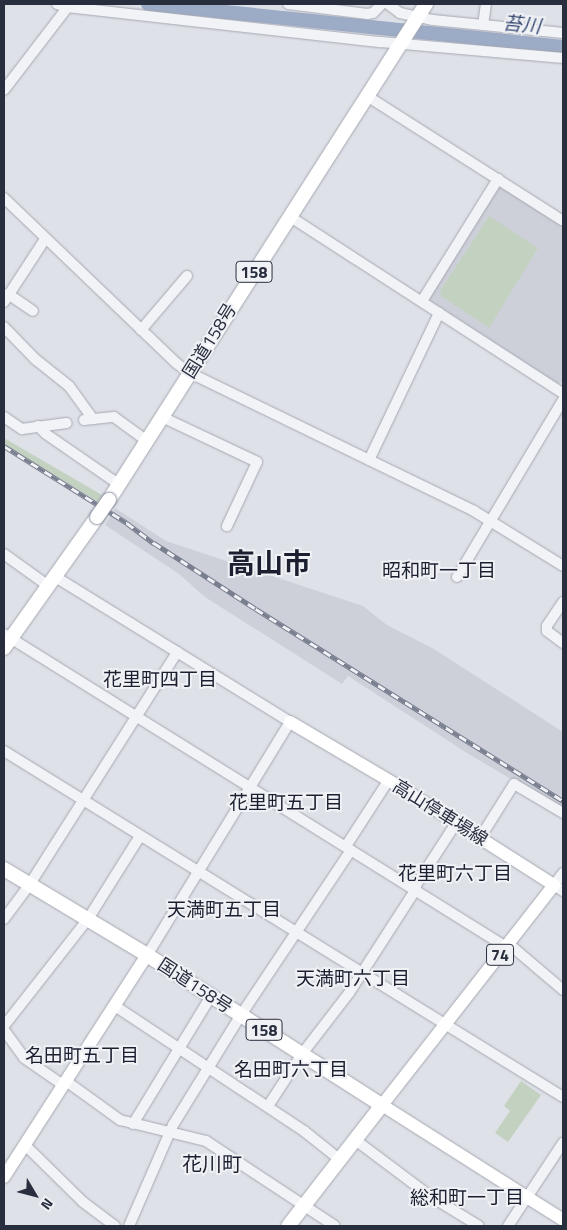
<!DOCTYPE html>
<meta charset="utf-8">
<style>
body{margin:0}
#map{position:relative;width:567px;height:1230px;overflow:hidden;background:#dfe1e8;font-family:"Titillium Web","Noto Sans JP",sans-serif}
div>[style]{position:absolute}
.built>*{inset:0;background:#cdd0d9}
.green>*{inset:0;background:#c3d1c1}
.river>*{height:14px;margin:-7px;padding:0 7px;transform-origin:7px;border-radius:7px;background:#9cabc6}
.roads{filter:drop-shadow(0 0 1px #a5a8b2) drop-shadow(0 0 1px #a5a8b2)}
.minor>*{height:10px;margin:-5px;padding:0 5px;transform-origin:5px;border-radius:5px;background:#f2f3f6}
.major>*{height:12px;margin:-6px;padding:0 6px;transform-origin:6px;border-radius:6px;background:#fff}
.highway>*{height:14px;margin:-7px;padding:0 7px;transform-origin:7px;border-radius:7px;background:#fff}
.rail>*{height:4.5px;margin-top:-2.25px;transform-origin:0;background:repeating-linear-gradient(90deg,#eff1f5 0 8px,#7a7f90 0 16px);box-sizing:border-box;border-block:1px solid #7a7f90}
.bridges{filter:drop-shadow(0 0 1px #878d9d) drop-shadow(0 0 1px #878d9d)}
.highway-bridge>*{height:14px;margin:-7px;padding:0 7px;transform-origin:7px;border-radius:7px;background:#fff}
span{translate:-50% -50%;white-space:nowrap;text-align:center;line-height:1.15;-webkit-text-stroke:4px #eff1f5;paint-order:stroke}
.shield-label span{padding:1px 4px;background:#eff1f5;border:1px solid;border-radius:4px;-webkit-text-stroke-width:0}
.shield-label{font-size:16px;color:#292e3e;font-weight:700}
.street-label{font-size:18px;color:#292e3e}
.water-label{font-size:19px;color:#354870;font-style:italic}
.neighbourhood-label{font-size:19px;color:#1b1f2f}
.quarter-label{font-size:20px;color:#1b1f2f}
.town-label{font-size:28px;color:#1b1f2f;font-weight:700}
.frame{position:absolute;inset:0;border:5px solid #292e3e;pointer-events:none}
.north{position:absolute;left:10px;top:1170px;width:50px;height:50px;-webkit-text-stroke:4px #eff1f5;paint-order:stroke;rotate:127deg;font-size:14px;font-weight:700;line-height:20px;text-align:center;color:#292e3e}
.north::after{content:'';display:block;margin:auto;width:18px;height:22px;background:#292e3e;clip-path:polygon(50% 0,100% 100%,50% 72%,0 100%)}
</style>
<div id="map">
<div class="built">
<i style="clip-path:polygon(500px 186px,563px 227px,563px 382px,557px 384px,428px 299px,497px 187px)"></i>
<i style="clip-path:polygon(115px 508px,166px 541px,363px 606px,387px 625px,434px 649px,563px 732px,563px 810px,467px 753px,348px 676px,342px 684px,205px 597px,179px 574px,105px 525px)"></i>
</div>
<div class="green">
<i style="clip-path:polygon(489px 216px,538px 248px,489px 328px,441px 296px,440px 291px)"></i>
<i style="clip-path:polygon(4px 438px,102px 495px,98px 502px,4px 444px)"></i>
<i style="clip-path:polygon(521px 1081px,541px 1095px,508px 1142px,495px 1133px,510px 1111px,504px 1106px)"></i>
</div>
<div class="river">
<i style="left:148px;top:4px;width:417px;rotate:5.9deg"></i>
</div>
<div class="roads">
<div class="minor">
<i style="left:57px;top:4px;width:10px;rotate:17deg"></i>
<i style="left:67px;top:7px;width:316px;rotate:6.4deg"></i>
<i style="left:381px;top:42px;width:183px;rotate:5deg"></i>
<i style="left:288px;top:4px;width:80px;rotate:7.2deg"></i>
<i style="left:367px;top:14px;width:6px;rotate:-9deg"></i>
<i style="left:373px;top:13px;width:13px;rotate:-45deg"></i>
<i style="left:388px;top:4px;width:15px;rotate:37deg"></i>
<i style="left:400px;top:13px;width:34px;rotate:12deg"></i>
<i style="left:433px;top:20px;width:131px;rotate:5.7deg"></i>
<i style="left:483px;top:25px;width:21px;rotate:-82deg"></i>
<i style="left:4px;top:90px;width:108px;rotate:-52.5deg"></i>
<i style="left:367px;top:96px;width:232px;rotate:32.5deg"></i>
<i style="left:4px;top:198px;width:238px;rotate:43.8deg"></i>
<i style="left:176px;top:363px;width:17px;rotate:36deg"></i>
<i style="left:190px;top:373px;width:316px;rotate:25.9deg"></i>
<i style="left:474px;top:511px;width:105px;rotate:31.7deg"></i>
<i style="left:289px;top:216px;width:326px;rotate:32.9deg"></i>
<i style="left:8px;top:294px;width:30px;rotate:34deg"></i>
<i style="left:422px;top:301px;width:144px;rotate:-58.1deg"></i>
<i style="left:4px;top:302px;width:75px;rotate:-56.9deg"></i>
<i style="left:4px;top:327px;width:45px;rotate:45.9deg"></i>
<i style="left:35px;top:359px;width:43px;rotate:38.5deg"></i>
<i style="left:69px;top:386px;width:41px;rotate:54deg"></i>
<i style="left:141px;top:330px;width:71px;rotate:-49.6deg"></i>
<i style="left:4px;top:417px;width:22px;rotate:34deg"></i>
<i style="left:22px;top:429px;width:45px;rotate:-7.6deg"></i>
<i style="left:162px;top:417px;width:105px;rotate:25.3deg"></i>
<i style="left:257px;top:462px;width:71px;rotate:115.1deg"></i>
<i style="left:84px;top:420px;width:30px;rotate:-6deg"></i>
<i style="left:114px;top:417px;width:41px;rotate:36deg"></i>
<i style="left:38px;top:426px;width:11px;rotate:45deg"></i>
<i style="left:46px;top:434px;width:90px;rotate:34.6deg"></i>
<i style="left:369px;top:460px;width:163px;rotate:-64.5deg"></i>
<i style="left:4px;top:554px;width:53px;rotate:35.8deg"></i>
<i style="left:54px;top:576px;width:278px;rotate:31.7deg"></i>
<i style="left:290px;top:722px;width:273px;rotate:121.5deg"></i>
<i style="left:457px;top:577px;width:206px;rotate:-59.1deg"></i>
<i style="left:563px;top:602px;width:29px;rotate:124deg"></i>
<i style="left:547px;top:626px;width:5px;rotate:90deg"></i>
<i style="left:547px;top:631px;width:20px;rotate:37deg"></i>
<i style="left:4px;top:634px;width:592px;rotate:31.94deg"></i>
<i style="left:4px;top:751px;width:657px;rotate:31.76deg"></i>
<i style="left:480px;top:838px;width:64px;rotate:-57.8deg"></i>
<i style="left:514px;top:784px;width:57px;rotate:30.6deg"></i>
<i style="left:346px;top:846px;width:77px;rotate:-57.1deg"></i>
<i style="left:563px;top:873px;width:15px;rotate:127deg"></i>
<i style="left:554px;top:885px;width:11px;rotate:34deg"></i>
<i style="left:414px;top:888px;width:77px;rotate:-57.1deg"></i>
<i style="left:4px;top:919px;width:44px;rotate:-53.4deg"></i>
<i style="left:30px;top:884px;width:275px;rotate:-57.6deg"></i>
<i style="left:509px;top:944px;width:71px;rotate:40.4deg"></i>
<i style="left:115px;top:1006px;width:227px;rotate:33.5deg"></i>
<i style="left:304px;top:1131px;width:45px;rotate:38.7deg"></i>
<i style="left:4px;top:1026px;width:136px;rotate:-51.9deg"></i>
<i style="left:88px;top:919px;width:98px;rotate:-57.9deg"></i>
<i style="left:4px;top:1030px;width:34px;rotate:54deg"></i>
<i style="left:24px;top:1058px;width:47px;rotate:34.7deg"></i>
<i style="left:66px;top:1081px;width:67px;rotate:35.8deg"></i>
<i style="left:120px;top:1120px;width:89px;rotate:13.7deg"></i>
<i style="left:206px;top:1141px;width:154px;rotate:33.4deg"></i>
<i style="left:268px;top:1106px;width:62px;rotate:-56.8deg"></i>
<i style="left:302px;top:1054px;width:77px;rotate:-52.4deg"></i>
<i style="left:349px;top:993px;width:124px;rotate:-57.2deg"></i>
<i style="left:133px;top:1124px;width:150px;rotate:-58.6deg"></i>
<i style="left:354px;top:1139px;width:95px;rotate:36.9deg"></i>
<i style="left:430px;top:1196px;width:57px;rotate:31.5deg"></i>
<i style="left:25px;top:1145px;width:81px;rotate:44.5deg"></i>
<i style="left:83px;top:1202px;width:40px;rotate:37deg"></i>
<i style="left:129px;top:1226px;width:110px;rotate:-66.5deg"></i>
<i style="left:173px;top:1125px;width:129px;rotate:-58.3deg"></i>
<i style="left:241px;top:1015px;width:198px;rotate:-56.3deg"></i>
<i style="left:508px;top:1226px;width:100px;rotate:-56.5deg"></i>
</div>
<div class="major">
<i style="left:290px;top:722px;width:128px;rotate:30.6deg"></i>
<i style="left:400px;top:787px;width:183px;rotate:32.5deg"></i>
<i style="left:554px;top:885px;width:279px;rotate:128deg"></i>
<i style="left:382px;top:1105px;width:214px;rotate:32.4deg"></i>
<i style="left:4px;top:1177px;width:264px;rotate:-57.2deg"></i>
</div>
<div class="highway">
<i style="left:109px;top:500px;width:589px;rotate:-57.42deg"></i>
<i style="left:4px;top:648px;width:161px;rotate:-54.6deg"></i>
<i style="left:4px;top:869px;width:167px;rotate:31deg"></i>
<i style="left:147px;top:955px;width:279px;rotate:32.6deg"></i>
<i style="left:382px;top:1105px;width:153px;rotate:127.8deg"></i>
</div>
</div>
<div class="rail">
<i style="left:4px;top:446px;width:145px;rotate:32deg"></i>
<i style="left:127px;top:523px;width:34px;rotate:37deg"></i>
<i style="left:154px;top:543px;width:121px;rotate:32.9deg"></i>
<i style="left:256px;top:609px;width:362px;rotate:32deg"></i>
</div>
<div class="bridges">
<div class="highway-bridge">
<i style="left:97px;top:517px;width:21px;rotate:-55deg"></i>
</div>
</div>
<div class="shield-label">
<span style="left:254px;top:272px">158</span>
<span style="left:500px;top:955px">74</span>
<span style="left:264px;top:1030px">158</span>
</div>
<div class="street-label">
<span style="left:210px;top:341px;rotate:-58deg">国道158号</span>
<span style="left:440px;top:813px;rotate:32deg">高山停車場線</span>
<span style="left:195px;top:986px;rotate:33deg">国道158号</span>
</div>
<div class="water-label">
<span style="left:522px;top:24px;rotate:6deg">苔川</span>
</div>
<div class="neighbourhood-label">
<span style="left:439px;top:570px">昭和町一丁目</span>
<span style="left:160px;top:679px">花里町四丁目</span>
<span style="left:286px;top:802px">花里町五丁目</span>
<span style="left:455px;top:873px">花里町六丁目</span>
<span style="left:224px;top:909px">天満町五丁目</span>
<span style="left:353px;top:978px">天満町六丁目</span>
<span style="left:82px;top:1055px">名田町五丁目</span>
<span style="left:291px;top:1069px">名田町六丁目</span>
<span style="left:467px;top:1197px">総和町一丁目</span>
</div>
<div class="quarter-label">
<span style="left:212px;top:1163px">花川町</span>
</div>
<div class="town-label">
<span style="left:269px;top:563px">高山市</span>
</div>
<div class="frame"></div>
<div class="north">N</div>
</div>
